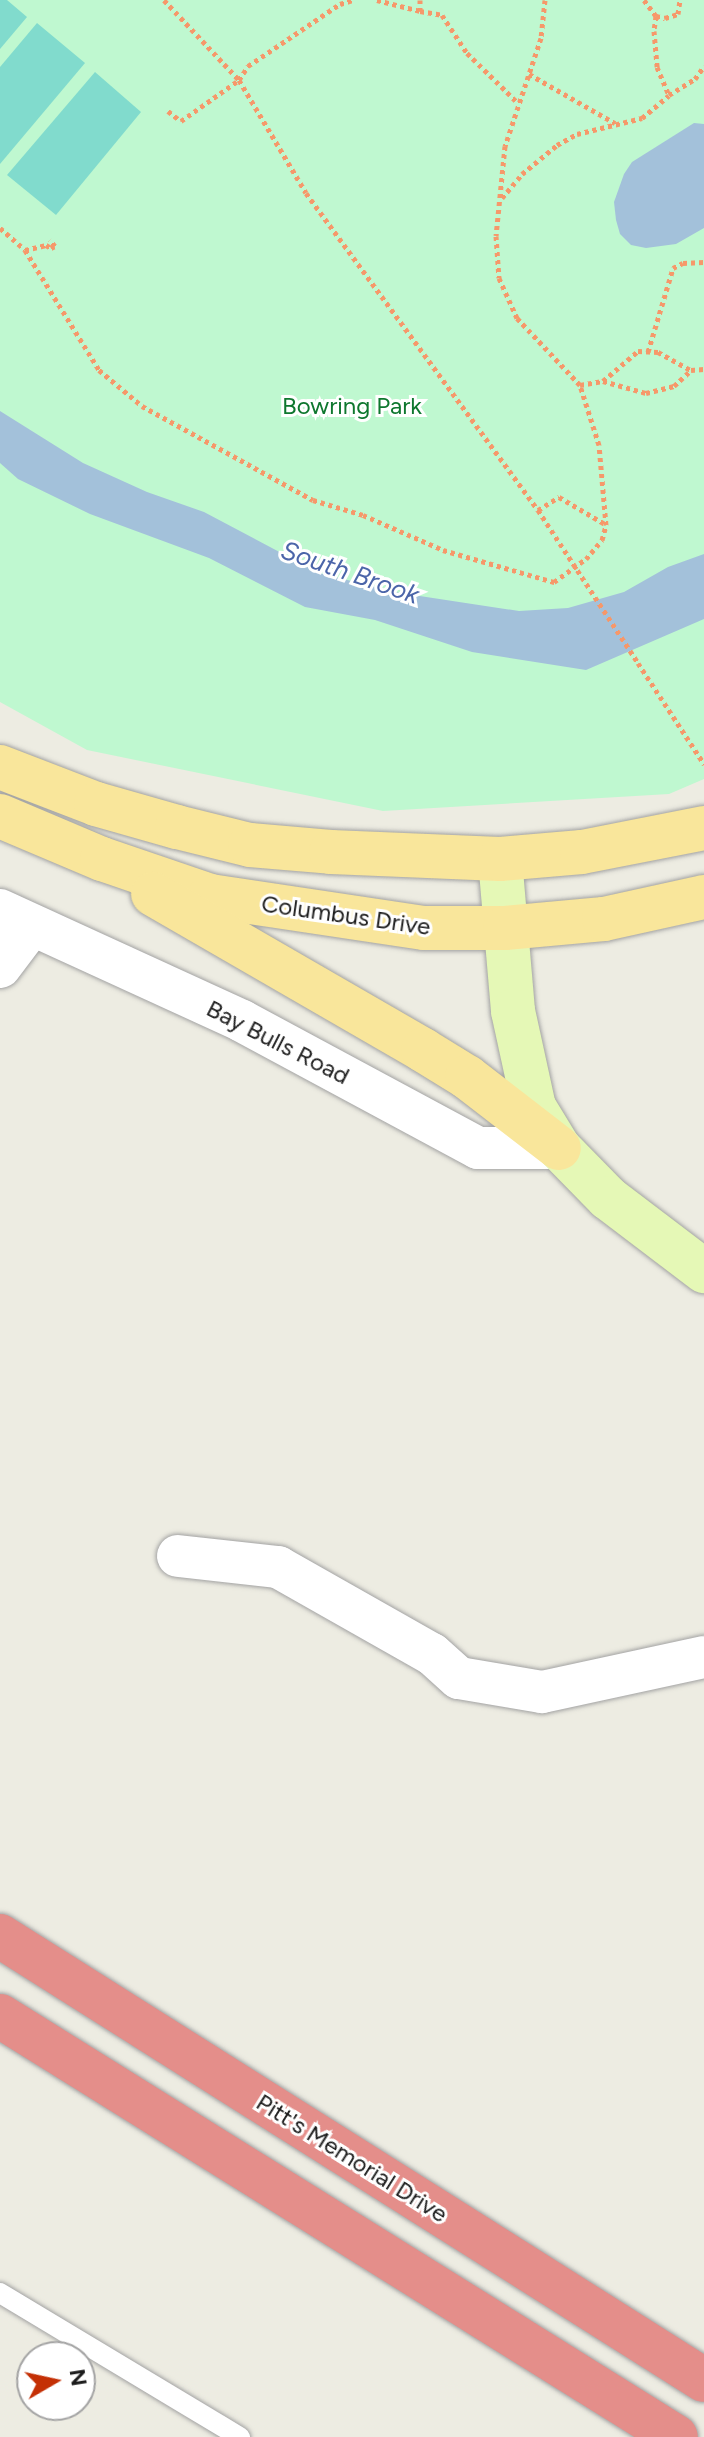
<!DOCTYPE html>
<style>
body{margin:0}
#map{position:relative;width:704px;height:2437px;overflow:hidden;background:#edece2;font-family:Figtree,sans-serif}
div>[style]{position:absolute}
.park>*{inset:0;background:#bff8d0}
.pitch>*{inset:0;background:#81dbcd}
.water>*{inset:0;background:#a3c1da}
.path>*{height:5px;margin-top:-2.5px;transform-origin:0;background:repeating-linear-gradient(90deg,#f6986a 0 4px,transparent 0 8px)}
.roads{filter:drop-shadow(0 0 2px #a3a3a3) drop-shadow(0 0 2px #a3a3a3)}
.lane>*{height:20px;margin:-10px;padding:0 10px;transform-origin:10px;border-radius:10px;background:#fff}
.street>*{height:42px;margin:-21px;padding:0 21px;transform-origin:21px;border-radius:21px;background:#fff}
.secondary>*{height:44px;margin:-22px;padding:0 22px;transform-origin:22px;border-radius:22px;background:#e5f8b6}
.primary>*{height:44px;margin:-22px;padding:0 22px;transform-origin:22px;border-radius:22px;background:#f9e69b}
.highway>*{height:44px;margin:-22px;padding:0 22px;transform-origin:22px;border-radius:22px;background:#e48e8a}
.path-bridge>*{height:5px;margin-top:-2.5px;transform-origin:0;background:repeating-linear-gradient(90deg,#f6986a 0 4px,transparent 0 8px)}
span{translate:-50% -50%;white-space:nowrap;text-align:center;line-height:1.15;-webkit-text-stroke:6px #fff;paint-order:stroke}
.park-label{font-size:24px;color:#0e772e}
.street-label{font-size:24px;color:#1c1c1c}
.water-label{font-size:26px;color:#4b65a9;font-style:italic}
.north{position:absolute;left:16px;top:2341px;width:80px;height:80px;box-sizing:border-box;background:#fff;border:2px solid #a4a4a4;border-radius:50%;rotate:81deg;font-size:22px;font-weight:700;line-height:32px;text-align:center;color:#1c1c1c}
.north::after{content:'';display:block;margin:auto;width:28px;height:36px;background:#c43005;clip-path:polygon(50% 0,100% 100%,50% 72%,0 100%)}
</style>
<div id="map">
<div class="park">
<i style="clip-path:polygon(0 0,704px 0,704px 779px,669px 794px,383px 811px,87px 750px,0 702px)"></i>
</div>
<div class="pitch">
<i style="clip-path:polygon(0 0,7px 0,27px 17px,0 49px)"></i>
<i style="clip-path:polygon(37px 23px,85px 63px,0 164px,0 67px)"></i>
<i style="clip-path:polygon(95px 72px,141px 112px,56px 215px,7px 175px)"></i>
</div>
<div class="water">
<i style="clip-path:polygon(694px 123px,704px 124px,704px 228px,676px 244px,646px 248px,631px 245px,620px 234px,616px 220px,614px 202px,624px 174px,632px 162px)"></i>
<i style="clip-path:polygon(0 411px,83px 463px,147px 492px,204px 512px,319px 573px,400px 593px,519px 611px,568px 608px,624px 592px,668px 567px,704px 554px,704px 619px,586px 670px,472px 652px,375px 620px,305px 607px,209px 558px,90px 514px,18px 479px,0 463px)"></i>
</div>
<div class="path">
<i style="left:164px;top:0;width:110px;rotate:46.8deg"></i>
<i style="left:239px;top:80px;width:131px;rotate:59.3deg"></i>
<i style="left:306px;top:193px;width:393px;rotate:53.8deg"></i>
<i style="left:538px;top:510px;width:25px;rotate:-32deg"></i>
<i style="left:559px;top:497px;width:53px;rotate:30.4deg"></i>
<i style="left:377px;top:0;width:44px;rotate:14.3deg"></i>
<i style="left:420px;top:0;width:11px;rotate:90deg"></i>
<i style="left:420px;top:11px;width:22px;rotate:10deg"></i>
<i style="left:442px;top:15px;width:45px;rotate:56.7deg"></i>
<i style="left:467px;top:53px;width:71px;rotate:44.4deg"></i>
<i style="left:545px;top:0;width:38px;rotate:96deg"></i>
<i style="left:541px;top:38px;width:114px;rotate:108.4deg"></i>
<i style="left:505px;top:146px;width:90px;rotate:95.7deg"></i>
<i style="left:496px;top:236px;width:42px;rotate:85.9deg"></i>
<i style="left:499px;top:278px;width:44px;rotate:65.8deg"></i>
<i style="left:517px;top:318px;width:92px;rotate:46.8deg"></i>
<i style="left:644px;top:0;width:20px;rotate:53deg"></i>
<i style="left:656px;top:16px;width:9px;rotate:13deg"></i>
<i style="left:665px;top:18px;width:14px;rotate:-17deg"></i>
<i style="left:678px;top:14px;width:14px;rotate:-82deg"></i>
<i style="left:656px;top:16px;width:15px;rotate:98deg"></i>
<i style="left:654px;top:31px;width:36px;rotate:85deg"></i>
<i style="left:657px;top:67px;width:30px;rotate:67deg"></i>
<i style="left:669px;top:95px;width:31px;rotate:-32deg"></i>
<i style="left:695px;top:79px;width:16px;rotate:-55deg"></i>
<i style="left:529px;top:74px;width:99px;rotate:29.7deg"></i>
<i style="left:168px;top:111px;width:16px;rotate:38deg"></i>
<i style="left:181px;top:121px;width:71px;rotate:-35.3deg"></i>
<i style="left:239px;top:80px;width:17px;rotate:-57deg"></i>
<i style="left:248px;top:66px;width:111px;rotate:-34deg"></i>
<i style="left:340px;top:4px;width:14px;rotate:-17deg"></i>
<i style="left:502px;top:198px;width:31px;rotate:-50deg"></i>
<i style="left:522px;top:174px;width:45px;rotate:-39.6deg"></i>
<i style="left:557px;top:145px;width:23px;rotate:-29deg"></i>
<i style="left:577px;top:134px;width:67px;rotate:-13.8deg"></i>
<i style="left:642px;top:118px;width:35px;rotate:-40deg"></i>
<i style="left:0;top:228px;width:33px;rotate:41deg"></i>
<i style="left:25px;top:250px;width:141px;rotate:58.3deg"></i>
<i style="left:99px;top:370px;width:56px;rotate:39.9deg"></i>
<i style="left:142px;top:406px;width:195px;rotate:28.8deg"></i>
<i style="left:313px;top:500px;width:52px;rotate:16.7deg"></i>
<i style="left:363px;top:515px;width:87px;rotate:23.6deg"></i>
<i style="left:443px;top:550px;width:116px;rotate:16.1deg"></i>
<i style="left:554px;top:582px;width:39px;rotate:-36deg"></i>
<i style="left:586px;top:559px;width:25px;rotate:-50deg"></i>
<i style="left:602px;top:540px;width:16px;rotate:-75deg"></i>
<i style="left:606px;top:525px;width:80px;rotate:-95deg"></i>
<i style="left:599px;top:445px;width:63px;rotate:-107.6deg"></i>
<i style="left:580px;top:385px;width:23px;rotate:-10deg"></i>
<i style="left:603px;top:381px;width:45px;rotate:15.6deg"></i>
<i style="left:646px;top:393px;width:29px;rotate:-14deg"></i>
<i style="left:674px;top:386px;width:23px;rotate:-43deg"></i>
<i style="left:691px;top:370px;width:13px;rotate:-4deg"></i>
<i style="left:25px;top:250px;width:22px;rotate:-13deg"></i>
<i style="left:46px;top:245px;width:6px;rotate:31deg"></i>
<i style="left:51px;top:248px;width:4px;rotate:-27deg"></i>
<i style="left:55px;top:246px;width:8px;rotate:-130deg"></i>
<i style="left:648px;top:352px;width:88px;rotate:-73.4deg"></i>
<i style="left:673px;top:268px;width:11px;rotate:-27deg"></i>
<i style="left:683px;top:263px;width:21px;rotate:-3deg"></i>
<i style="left:603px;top:381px;width:46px;rotate:-40.6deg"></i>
<i style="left:638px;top:351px;width:20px;rotate:3deg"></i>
<i style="left:658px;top:352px;width:38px;rotate:29deg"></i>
<i style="left:638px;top:663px;width:121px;rotate:56.8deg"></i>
</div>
<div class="roads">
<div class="lane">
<i style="left:0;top:2293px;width:280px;rotate:31deg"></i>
</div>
<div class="street">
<i style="left:0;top:910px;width:266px;rotate:24.6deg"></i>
<i style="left:242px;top:1021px;width:268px;rotate:28.3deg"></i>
<i style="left:478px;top:1148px;width:81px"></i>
<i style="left:0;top:967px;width:51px;rotate:-52.9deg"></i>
<i style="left:178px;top:1556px;width:101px;rotate:6.3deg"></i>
<i style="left:278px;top:1567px;width:177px;rotate:29.5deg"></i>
<i style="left:432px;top:1654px;width:36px;rotate:42deg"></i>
<i style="left:459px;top:1678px;width:84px;rotate:9.6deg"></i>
<i style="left:542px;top:1692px;width:166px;rotate:-12.2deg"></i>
</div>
<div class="secondary">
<i style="left:500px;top:859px;width:153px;rotate:85.1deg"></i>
<i style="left:513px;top:1011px;width:98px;rotate:77.7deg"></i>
<i style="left:534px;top:1107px;width:48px;rotate:58.6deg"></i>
<i style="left:559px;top:1148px;width:70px;rotate:45.6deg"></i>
<i style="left:608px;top:1198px;width:121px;rotate:37.2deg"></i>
</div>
<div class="primary">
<i style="left:0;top:767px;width:103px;rotate:21.1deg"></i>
<i style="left:96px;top:804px;width:84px;rotate:15.9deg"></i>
<i style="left:177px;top:827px;width:75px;rotate:13.9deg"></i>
<i style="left:250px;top:845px;width:81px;rotate:4.9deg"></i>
<i style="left:331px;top:852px;width:169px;rotate:2.4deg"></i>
<i style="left:500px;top:859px;width:82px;rotate:-4.9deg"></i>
<i style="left:582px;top:852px;width:124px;rotate:-11.1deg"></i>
<i style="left:0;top:816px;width:111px;rotate:22.9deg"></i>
<i style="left:102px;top:859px;width:114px;rotate:18.9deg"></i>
<i style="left:210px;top:896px;width:216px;rotate:8.5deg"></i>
<i style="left:424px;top:928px;width:81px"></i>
<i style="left:505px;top:928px;width:99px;rotate:-5.2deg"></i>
<i style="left:604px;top:919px;width:102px;rotate:-12.4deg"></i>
<i style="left:153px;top:894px;width:312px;rotate:30deg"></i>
<i style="left:423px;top:1050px;width:52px;rotate:31.5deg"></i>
<i style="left:467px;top:1077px;width:116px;rotate:37.7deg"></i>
</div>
<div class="highway">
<i style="left:0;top:1936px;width:832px;rotate:32.24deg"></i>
<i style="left:0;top:2016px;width:796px;rotate:31.91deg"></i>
</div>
</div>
<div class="path-bridge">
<i style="left:538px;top:510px;width:183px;rotate:56.8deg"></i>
</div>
<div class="park-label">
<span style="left:352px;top:406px">Bowring Park</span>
</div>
<div class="street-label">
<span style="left:346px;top:915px;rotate:8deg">Columbus Drive</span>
<span style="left:278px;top:1042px;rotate:27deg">Bay Bulls Road</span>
<span style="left:352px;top:2158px;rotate:32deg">Pitt's Memorial Drive</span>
</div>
<div class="water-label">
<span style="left:350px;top:573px;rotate:19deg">South Brook</span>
</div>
<div class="north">N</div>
</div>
